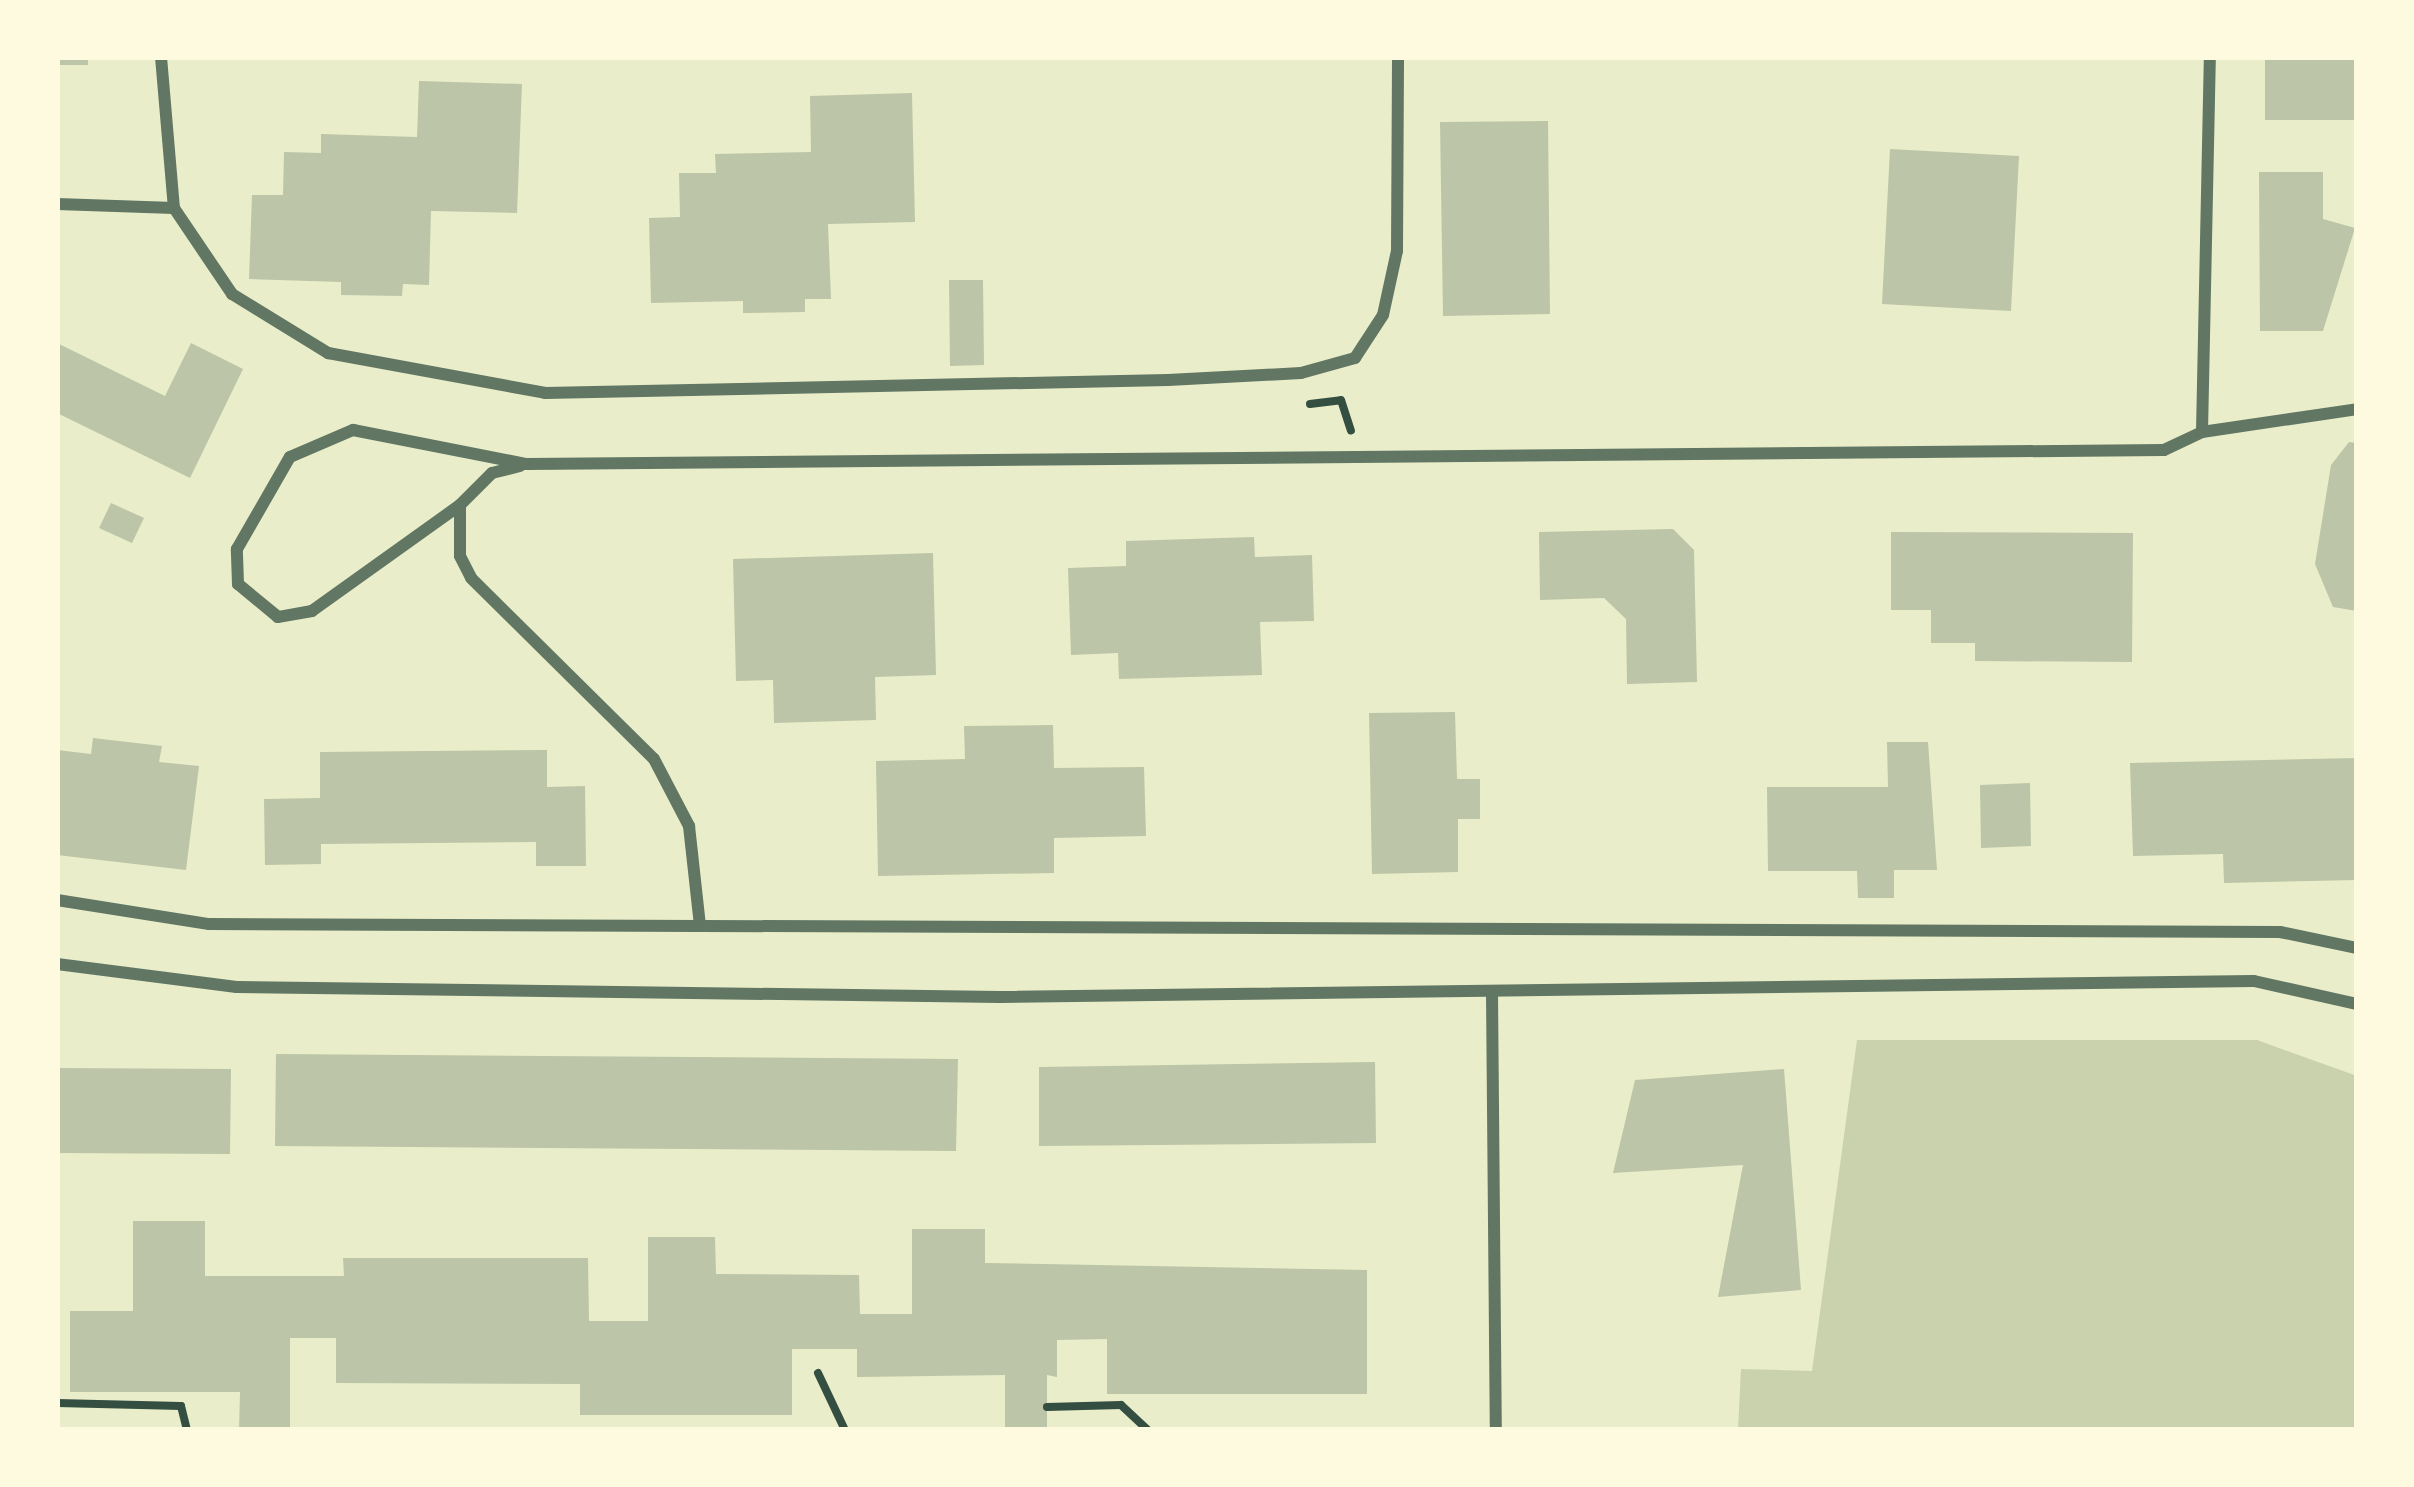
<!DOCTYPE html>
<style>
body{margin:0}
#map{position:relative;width:2414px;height:1487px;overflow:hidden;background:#e9edc9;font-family:Ubuntu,sans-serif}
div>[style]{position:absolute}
.green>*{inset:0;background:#cad2ad}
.building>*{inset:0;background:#bcc5a7}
.path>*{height:8px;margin:-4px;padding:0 4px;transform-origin:4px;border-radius:4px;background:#344e41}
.minor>*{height:12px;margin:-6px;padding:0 6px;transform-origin:6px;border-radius:6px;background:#617663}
span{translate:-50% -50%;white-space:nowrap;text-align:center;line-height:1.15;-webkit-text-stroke:9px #fefae0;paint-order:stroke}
.frame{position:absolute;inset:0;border:60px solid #fefae0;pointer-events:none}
</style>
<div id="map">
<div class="green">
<i style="clip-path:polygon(1857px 1040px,2257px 1040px,2357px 1076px,2357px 1430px,1738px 1430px,1741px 1369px,1812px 1371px)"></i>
</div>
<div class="building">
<i style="clip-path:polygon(57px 57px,88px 57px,88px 65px,57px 65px)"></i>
<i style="clip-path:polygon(2265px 57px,2357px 57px,2355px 120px,2265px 120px)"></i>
<i style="clip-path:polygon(419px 81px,522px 84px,517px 213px,431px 211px,429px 285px,403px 284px,402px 296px,341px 295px,341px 282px,249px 279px,252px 195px,283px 195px,284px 152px,321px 153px,321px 134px,417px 137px)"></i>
<i style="clip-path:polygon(912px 93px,915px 222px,828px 224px,831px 299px,805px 299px,805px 312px,743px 313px,743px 301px,651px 303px,649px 218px,680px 217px,679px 173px,716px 173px,715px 154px,811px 152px,810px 96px)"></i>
<i style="clip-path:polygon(1548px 121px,1550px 314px,1443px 316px,1440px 122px)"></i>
<i style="clip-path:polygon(1890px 149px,2019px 156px,2011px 311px,1882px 304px)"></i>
<i style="clip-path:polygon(2259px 172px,2323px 172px,2323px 219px,2355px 228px,2323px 331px,2260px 331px)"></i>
<i style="clip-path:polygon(949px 280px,983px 280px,984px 365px,950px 366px)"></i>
<i style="clip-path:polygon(57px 343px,165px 396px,191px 343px,243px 369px,190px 478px,57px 413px)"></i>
<i style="clip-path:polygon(2349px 442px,2357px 443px,2357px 611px,2333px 607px,2315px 564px,2331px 465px)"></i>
<i style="clip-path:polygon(111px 503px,144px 518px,132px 543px,99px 528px)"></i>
<i style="clip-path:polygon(1673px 529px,1694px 550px,1697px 682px,1627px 684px,1626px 619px,1604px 598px,1540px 600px,1539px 532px)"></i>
<i style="clip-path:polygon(1891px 532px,2133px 533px,2132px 662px,1975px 661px,1975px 643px,1931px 643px,1931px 610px,1891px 610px)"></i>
<i style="clip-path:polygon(1254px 537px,1255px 557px,1312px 555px,1314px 621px,1260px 622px,1262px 675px,1119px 679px,1118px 653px,1071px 655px,1068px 568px,1126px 566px,1126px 541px)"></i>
<i style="clip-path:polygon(933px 553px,936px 675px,875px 677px,876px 720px,774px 723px,773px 680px,736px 681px,733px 559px)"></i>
<i style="clip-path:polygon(1455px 712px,1457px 779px,1480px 779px,1480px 819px,1458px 819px,1458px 872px,1372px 874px,1369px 713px)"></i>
<i style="clip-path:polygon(1053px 725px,1054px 768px,1144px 767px,1146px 836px,1054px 838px,1054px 873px,878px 876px,876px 761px,965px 759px,964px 726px)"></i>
<i style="clip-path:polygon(93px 738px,162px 746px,159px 762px,199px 766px,186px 870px,57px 855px,57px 750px,91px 754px)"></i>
<i style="clip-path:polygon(1887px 742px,1928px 742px,1937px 870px,1894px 870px,1894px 898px,1858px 898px,1857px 871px,1768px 871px,1767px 787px,1888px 787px)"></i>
<i style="clip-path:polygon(547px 750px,547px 787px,585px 786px,586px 866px,536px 866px,536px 842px,321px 844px,321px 864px,265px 865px,264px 799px,320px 798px,320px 752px)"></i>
<i style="clip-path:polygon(2357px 758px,2357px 880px,2224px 883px,2223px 854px,2133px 856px,2130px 763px)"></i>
<i style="clip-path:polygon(2030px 783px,2031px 846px,1981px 848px,1980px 785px)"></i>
<i style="clip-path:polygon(276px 1054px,958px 1059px,956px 1151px,275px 1146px)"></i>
<i style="clip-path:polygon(1375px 1062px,1376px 1143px,1039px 1146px,1039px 1067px)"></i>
<i style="clip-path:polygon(57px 1068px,231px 1069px,230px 1154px,57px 1153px)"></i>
<i style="clip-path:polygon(1784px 1069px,1801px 1290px,1718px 1297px,1743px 1165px,1613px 1173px,1635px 1080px)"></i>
<i style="clip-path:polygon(133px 1221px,205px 1221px,205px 1276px,344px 1276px,343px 1258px,588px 1258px,589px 1321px,648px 1321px,648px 1237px,715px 1237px,716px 1274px,859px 1275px,860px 1314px,912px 1314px,912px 1229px,985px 1229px,985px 1263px,1367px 1270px,1367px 1394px,1107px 1394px,1107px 1339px,1057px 1340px,1057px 1377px,1047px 1375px,1047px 1430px,1005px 1430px,1005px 1375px,857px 1377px,857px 1349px,792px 1349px,792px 1415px,580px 1415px,580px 1384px,336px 1383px,336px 1338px,290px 1338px,290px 1430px,239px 1430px,240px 1392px,70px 1392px,70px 1311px,133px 1311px)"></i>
</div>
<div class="path">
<i style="left:1310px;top:404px;width:31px;rotate:-7deg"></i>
<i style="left:1341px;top:400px;width:32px;rotate:72deg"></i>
<i style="left:818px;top:1373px;width:63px;rotate:64.7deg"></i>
<i style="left:57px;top:1403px;width:124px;rotate:1.4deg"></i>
<i style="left:181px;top:1406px;width:25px;rotate:76deg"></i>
<i style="left:1047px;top:1407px;width:74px;rotate:-1.5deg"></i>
<i style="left:1121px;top:1405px;width:37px;rotate:43deg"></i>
</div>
<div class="minor">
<i style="left:161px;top:57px;width:152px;rotate:85.1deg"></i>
<i style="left:174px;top:208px;width:104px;rotate:56deg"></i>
<i style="left:232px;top:294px;width:113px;rotate:31.6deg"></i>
<i style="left:328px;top:353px;width:221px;rotate:10.4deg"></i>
<i style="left:545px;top:393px;width:623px;rotate:-1.2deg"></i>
<i style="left:1168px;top:380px;width:133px;rotate:-3deg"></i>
<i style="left:1301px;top:373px;width:56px;rotate:-15.5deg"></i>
<i style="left:1355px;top:358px;width:51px;rotate:-56.9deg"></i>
<i style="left:1383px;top:315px;width:66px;rotate:-77.7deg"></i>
<i style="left:1397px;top:251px;width:194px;rotate:-89.7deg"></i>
<i style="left:57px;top:204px;width:117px;rotate:2deg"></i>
<i style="left:2202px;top:432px;width:375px;rotate:-88.8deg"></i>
<i style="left:520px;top:466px;width:29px;rotate:166deg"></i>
<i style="left:492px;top:473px;width:45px;rotate:135deg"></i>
<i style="left:460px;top:505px;width:51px;rotate:90deg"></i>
<i style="left:460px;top:556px;width:25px;rotate:63deg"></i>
<i style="left:471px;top:578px;width:257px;rotate:44.7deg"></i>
<i style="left:654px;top:759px;width:76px;rotate:62.4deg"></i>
<i style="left:689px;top:826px;width:100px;rotate:83.7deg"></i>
<i style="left:460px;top:505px;width:182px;rotate:144.4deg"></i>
<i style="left:312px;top:611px;width:35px;rotate:170deg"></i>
<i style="left:278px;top:617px;width:52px;rotate:-140.5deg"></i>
<i style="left:238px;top:584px;width:35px;rotate:-92deg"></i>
<i style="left:237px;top:549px;width:106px;rotate:-60.1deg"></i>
<i style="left:290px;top:457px;width:69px;rotate:-23.2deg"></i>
<i style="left:353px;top:430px;width:177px;rotate:11.1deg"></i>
<i style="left:527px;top:464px;width:1637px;rotate:-0.49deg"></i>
<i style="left:2164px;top:450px;width:42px;rotate:-25.3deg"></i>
<i style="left:2202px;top:432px;width:157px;rotate:-8.4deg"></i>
<i style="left:57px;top:900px;width:154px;rotate:9deg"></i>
<i style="left:209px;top:924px;width:2071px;rotate:0.22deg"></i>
<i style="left:2280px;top:932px;width:79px;rotate:11.7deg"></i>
<i style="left:57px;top:964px;width:181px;rotate:7.3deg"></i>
<i style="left:237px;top:987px;width:763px;rotate:0.75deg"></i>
<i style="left:1000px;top:997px;width:1254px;rotate:-0.73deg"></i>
<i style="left:2254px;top:981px;width:106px;rotate:12.6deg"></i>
<i style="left:1492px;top:993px;width:437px;rotate:89.5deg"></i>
</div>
<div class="frame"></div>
</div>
